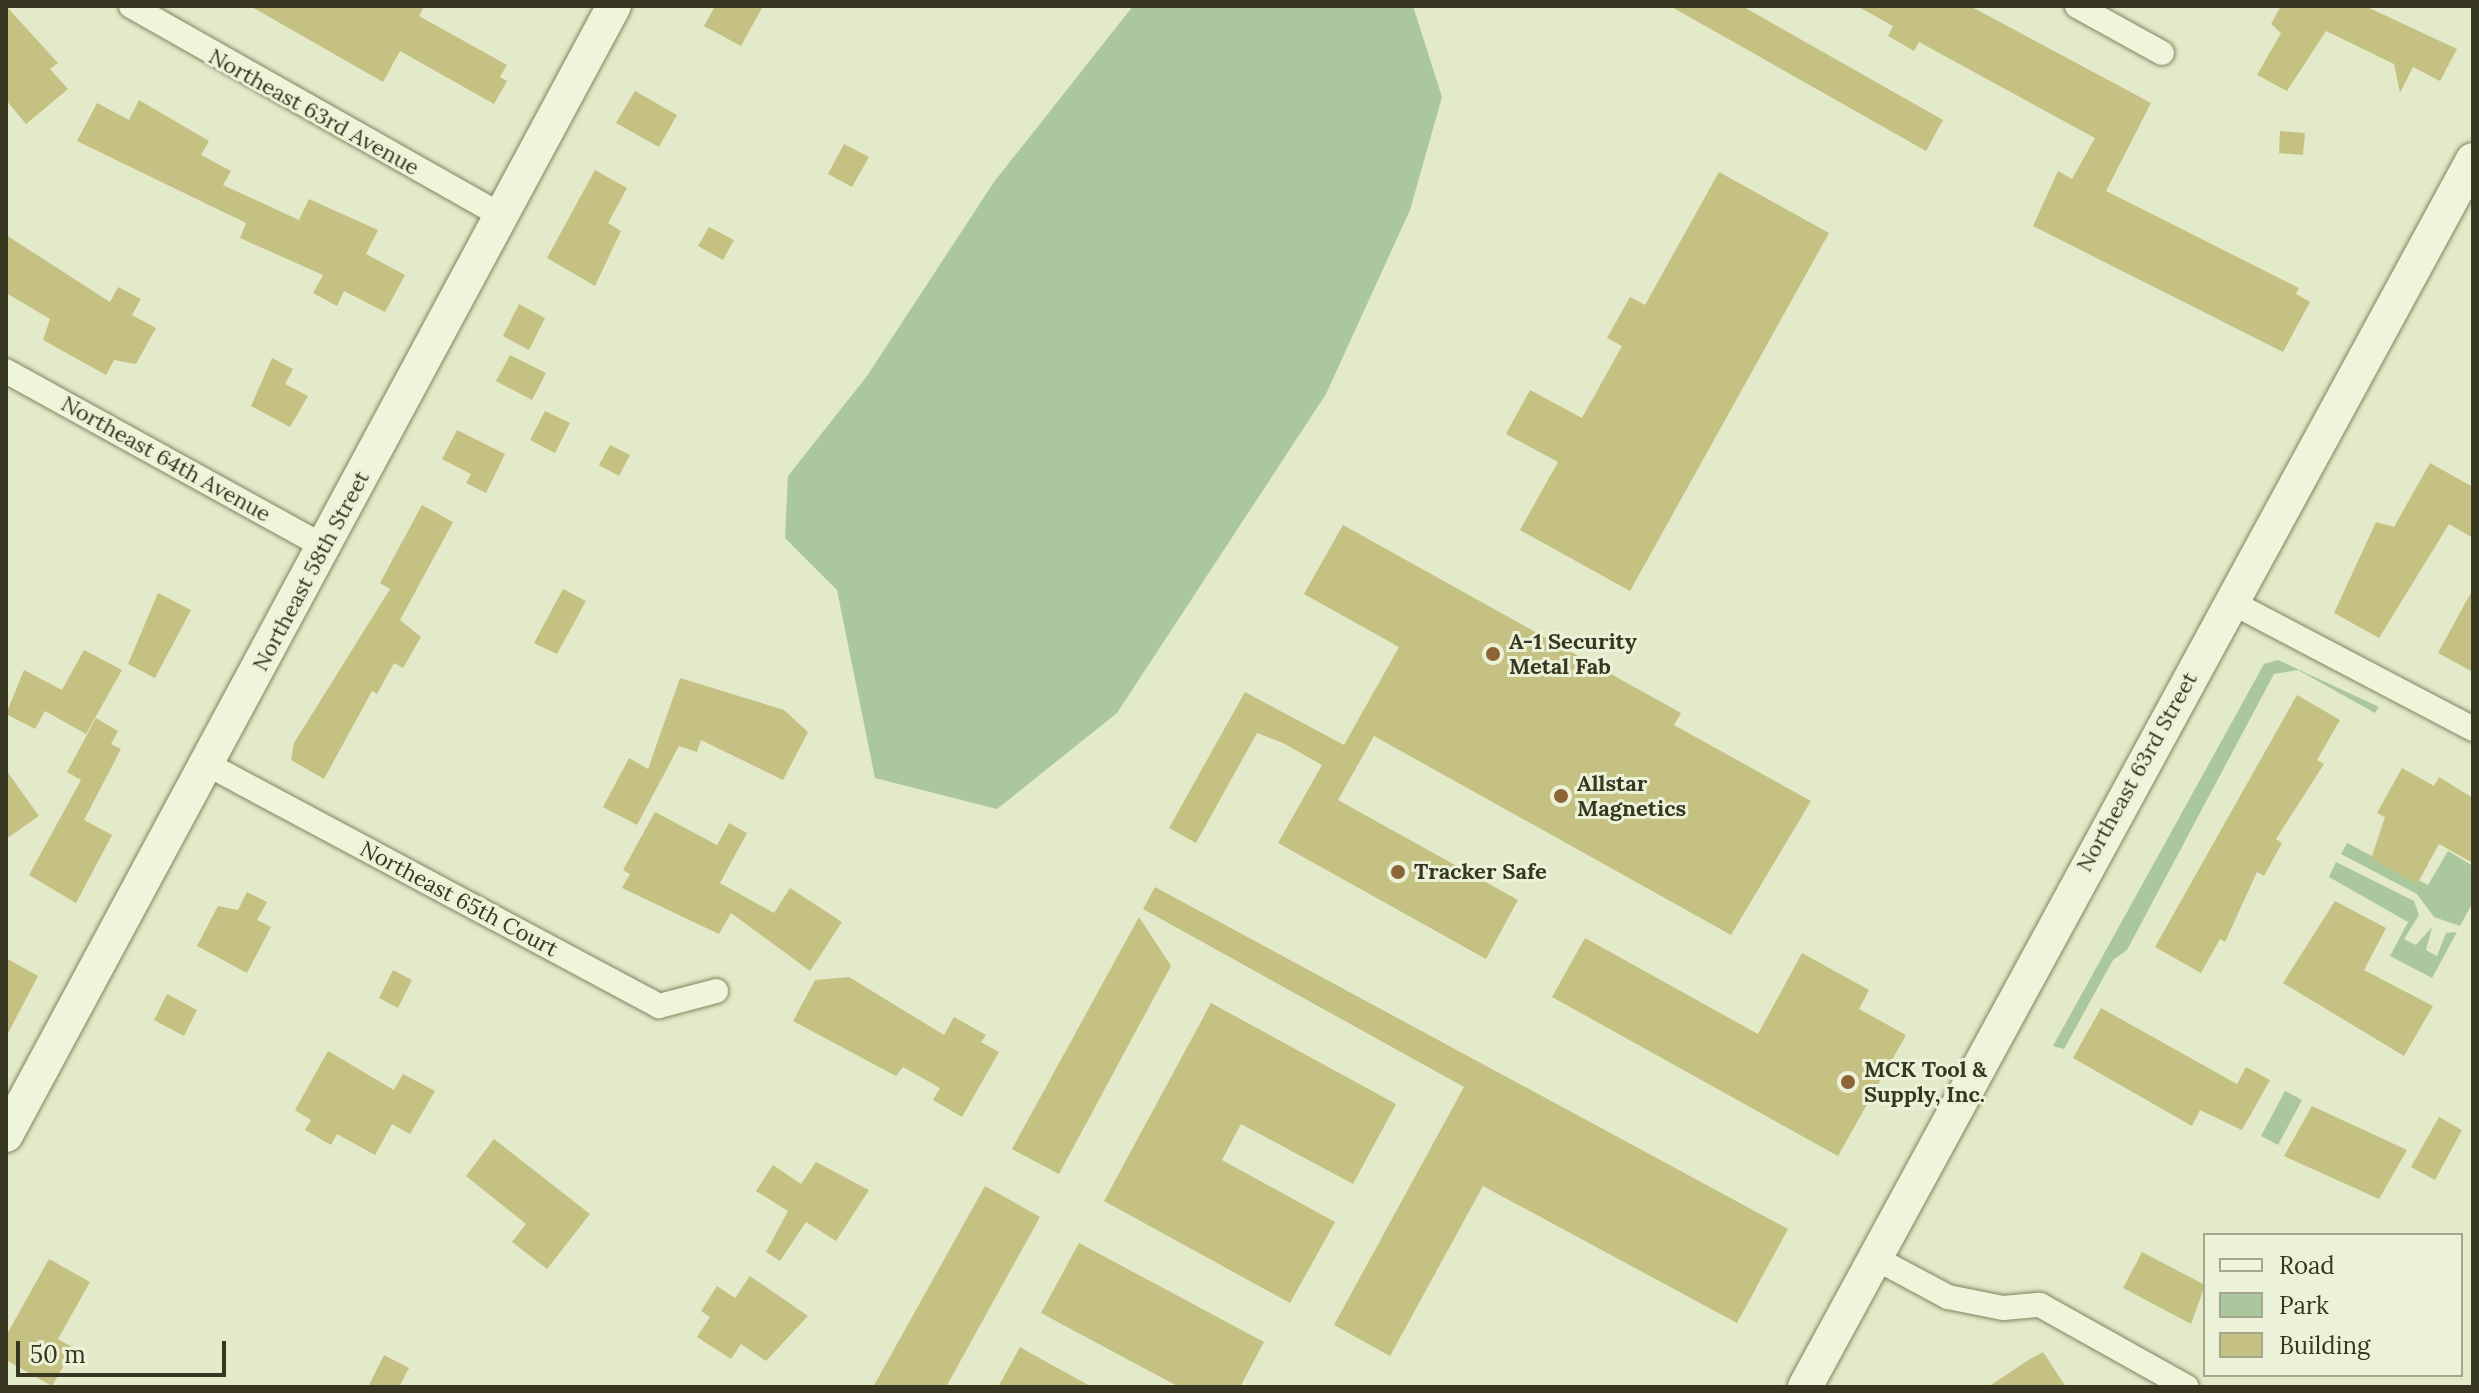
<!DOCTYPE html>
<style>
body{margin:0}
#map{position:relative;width:2479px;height:1393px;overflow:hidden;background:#e2eac9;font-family:Lora,serif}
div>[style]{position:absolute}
.green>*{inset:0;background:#abc79d}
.building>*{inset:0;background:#c4c183}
.roads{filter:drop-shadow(0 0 2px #81845f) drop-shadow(0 0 2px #81845f)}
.street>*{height:24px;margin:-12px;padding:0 12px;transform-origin:12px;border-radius:12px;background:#eff5db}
.secondary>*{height:34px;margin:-17px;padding:0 17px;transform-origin:17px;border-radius:17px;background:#eff5db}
.dots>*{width:22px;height:22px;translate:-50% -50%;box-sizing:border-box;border:4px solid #ebf2d7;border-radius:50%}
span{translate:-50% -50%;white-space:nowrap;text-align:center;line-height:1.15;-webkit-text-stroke:6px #ebf2d7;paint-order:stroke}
.street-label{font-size:22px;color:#363621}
.poi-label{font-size:22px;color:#363621;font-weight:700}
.left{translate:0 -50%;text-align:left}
.frame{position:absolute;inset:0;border:8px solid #363621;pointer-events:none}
.legend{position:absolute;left:2203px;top:1233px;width:260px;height:144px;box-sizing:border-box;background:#ebf2d7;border:2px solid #a3a78e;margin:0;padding:10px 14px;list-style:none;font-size:24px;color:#363621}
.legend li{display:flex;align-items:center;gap:16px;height:40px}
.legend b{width:40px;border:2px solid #a3a78e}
.scale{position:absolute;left:16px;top:1341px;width:210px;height:36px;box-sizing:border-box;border:4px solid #363621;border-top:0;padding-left:10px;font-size:24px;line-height:28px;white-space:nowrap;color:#363621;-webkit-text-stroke:6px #ebf2d7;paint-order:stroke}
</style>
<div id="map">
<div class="green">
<i style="clip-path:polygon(1133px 6px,1413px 6px,1442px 97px,1410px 210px,1326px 394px,1117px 713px,997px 809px,875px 778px,837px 590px,785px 538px,788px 476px,867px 376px,994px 182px)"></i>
<i style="clip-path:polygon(2278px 660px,2379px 707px,2375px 713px,2298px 670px,2274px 674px,2127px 950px,2113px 960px,2064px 1049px,2053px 1046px,2264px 664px)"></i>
<i style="clip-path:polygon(2347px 843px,2428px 885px,2448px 851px,2473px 866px,2473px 902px,2460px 926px,2434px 917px,2417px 894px,2341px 854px)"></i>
<i style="clip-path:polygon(2336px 862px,2414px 901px,2419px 915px,2404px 939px,2416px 945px,2432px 927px,2426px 950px,2437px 956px,2446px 933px,2457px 932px,2432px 978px,2390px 956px,2408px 922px,2329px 877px)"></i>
<i style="clip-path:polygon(2285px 1091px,2302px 1100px,2278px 1145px,2261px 1136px)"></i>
</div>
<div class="building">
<i style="clip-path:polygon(6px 6px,58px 63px,50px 69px,68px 89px,26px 124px,6px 100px)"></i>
<i style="clip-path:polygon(250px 6px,424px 6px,419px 16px,507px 65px,500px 77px,507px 81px,494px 104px,400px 51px,383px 82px)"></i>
<i style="clip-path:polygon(715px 6px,763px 6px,741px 46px,704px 26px)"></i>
<i style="clip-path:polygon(1670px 6px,1742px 6px,1943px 120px,1926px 151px)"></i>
<i style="clip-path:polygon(1857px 6px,1970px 6px,2151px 103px,2106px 191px,2299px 288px,2296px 294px,2310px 302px,2283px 352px,2033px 226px,2058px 171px,2072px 179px,2095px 138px,1919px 42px,1914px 51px,1888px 36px,1893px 26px)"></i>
<i style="clip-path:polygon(2281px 6px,2365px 6px,2457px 49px,2440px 81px,2413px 67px,2400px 93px,2394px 64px,2326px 31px,2287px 91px,2257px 75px,2281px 33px,2271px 24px)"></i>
<i style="clip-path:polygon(635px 91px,677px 115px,659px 147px,616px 123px)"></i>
<i style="clip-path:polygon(139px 100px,209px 141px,201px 155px,231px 171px,223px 185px,299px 220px,309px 199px,378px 230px,366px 254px,405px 275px,385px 312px,344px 291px,337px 306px,313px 293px,323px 275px,240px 238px,246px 223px,77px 141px,97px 103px,129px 120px)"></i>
<i style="clip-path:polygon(2280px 131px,2305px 133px,2303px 155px,2279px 153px)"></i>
<i style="clip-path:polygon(844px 144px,869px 157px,852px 187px,828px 174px)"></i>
<i style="clip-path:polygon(595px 170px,627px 188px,608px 223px,621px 231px,595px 286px,547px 258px)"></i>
<i style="clip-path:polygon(1719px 172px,1829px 233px,1630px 591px,1520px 530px,1558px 462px,1506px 434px,1530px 390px,1582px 418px,1622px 346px,1607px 338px,1630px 297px,1645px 305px)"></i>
<i style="clip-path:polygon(709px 227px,734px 240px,723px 260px,698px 246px)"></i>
<i style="clip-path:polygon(6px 235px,110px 302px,118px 287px,141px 299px,132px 315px,156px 328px,136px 364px,114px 360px,106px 375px,43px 340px,50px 319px,6px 293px)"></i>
<i style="clip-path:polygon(519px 304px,545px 318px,529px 350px,503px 336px)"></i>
<i style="clip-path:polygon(510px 355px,546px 373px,532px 400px,496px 381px)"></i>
<i style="clip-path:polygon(272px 358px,293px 369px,285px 384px,308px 396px,290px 427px,251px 406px)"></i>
<i style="clip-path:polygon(545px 411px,570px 423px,555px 453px,530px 440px)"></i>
<i style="clip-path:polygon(457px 430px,505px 454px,486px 493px,466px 483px,471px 474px,442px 459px)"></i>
<i style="clip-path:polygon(610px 445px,630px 455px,619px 476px,599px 465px)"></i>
<i style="clip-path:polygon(2430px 463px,2473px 487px,2473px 538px,2449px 524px,2379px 638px,2334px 613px,2376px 522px,2394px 527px)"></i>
<i style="clip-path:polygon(422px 505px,453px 522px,400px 620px,421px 637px,403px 668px,394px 663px,377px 694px,372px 691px,324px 779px,291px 760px,294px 743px,390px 589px,380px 583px)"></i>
<i style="clip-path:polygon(1343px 525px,1681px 713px,1674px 725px,1811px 801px,1731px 935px,1374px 736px,1338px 800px,1518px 900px,1486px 959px,1278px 843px,1322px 765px,1283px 743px,1257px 733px,1196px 843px,1169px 828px,1245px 692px,1344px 745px,1399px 647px,1304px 594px)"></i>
<i style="clip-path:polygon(563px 589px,586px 601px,557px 654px,534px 643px)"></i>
<i style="clip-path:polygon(2473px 589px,2473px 672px,2438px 653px)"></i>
<i style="clip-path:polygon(158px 593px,191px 610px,155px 678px,128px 664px)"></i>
<i style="clip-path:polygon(84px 650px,122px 670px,86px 734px,45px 711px,35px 729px,6px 714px,24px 670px,62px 690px)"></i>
<i style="clip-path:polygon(680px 678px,784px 710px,808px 732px,783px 780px,701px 740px,697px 752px,679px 746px,637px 825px,603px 807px,629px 758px,648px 769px)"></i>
<i style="clip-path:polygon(2297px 695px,2340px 720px,2317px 760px,2324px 764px,2276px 839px,2282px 843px,2264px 876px,2257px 872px,2225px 942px,2220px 939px,2201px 973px,2155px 947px)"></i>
<i style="clip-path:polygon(96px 718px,118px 731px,111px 744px,121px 749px,84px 820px,112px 835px,76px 903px,29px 875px,81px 780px,67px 772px)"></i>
<i style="clip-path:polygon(2402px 768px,2434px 786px,2439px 777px,2473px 798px,2473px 863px,2439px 844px,2417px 884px,2371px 859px,2385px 817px,2377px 813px)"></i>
<i style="clip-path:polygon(6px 770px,39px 816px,6px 839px)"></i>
<i style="clip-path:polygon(655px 812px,717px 845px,729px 823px,747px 833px,720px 883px,774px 913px,790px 888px,842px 922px,810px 971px,731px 913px,719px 934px,622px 888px,630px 874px,623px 870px)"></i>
<i style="clip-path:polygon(1155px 887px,1788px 1229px,1737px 1323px,1483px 1186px,1390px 1356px,1334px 1325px,1464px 1087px,1143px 909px)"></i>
<i style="clip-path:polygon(247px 892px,267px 902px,257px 920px,271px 927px,247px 973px,197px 946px,218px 906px,238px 910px)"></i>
<i style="clip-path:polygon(2335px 901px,2386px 928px,2364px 970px,2433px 1006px,2404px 1056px,2283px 983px)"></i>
<i style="clip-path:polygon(1139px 917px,1171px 966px,1059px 1174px,1012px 1149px)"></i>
<i style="clip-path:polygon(1585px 938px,1758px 1034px,1802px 953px,1869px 990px,1859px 1009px,1906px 1035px,1838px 1156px,1552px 997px)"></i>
<i style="clip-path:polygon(6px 958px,38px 976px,6px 1037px)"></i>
<i style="clip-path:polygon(393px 970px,412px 980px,398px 1008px,379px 998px)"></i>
<i style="clip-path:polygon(849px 977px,944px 1035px,954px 1017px,986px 1035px,981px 1042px,999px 1052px,962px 1117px,933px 1100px,940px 1088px,903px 1067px,896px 1076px,793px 1021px,815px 980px)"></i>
<i style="clip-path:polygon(167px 994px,197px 1010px,184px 1036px,154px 1020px)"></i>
<i style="clip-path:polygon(1211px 1003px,1396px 1104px,1353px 1184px,1241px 1124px,1222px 1160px,1335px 1222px,1290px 1303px,1104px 1201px)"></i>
<i style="clip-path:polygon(2101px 1008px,2237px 1084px,2246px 1067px,2270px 1080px,2242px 1130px,2200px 1110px,2192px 1126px,2073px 1058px)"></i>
<i style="clip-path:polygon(328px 1051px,394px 1090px,403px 1074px,435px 1091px,410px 1134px,392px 1124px,375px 1155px,337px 1134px,331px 1145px,305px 1130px,311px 1120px,295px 1110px)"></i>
<i style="clip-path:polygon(2312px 1106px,2407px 1150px,2379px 1199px,2284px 1156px)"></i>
<i style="clip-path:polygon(2439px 1117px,2462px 1130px,2435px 1180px,2411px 1167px)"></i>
<i style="clip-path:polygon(494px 1139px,590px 1214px,547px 1269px,512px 1242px,526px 1224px,466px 1176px)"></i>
<i style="clip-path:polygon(816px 1162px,869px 1190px,836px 1241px,806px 1222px,780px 1261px,766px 1252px,788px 1211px,756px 1191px,773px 1165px,801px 1184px)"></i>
<i style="clip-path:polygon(985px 1186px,1040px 1217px,946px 1387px,873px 1387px)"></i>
<i style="clip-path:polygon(1079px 1243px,1264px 1342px,1240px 1387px,1179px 1387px,1041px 1313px)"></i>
<i style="clip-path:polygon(2142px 1252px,2205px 1285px,2191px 1324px,2123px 1288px)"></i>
<i style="clip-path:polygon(49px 1259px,90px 1282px,58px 1339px,74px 1348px,52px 1386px,6px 1360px,6px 1336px)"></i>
<i style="clip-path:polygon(750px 1276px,808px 1316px,766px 1361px,741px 1344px,731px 1359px,697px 1337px,710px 1317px,701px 1311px,717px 1286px,735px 1298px)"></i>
<i style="clip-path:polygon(1020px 1347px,1032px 1354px,1092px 1387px,998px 1387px)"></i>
<i style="clip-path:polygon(2043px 1352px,2066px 1387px,1988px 1387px,2030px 1359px)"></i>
<i style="clip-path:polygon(384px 1355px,409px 1368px,399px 1387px,368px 1387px)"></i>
</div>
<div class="roads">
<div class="street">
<i style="left:131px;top:6px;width:425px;rotate:29.5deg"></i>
<i style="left:2077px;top:6px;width:97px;rotate:28.9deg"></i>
<i style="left:6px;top:371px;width:364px;rotate:28.9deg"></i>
<i style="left:2231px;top:602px;width:273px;rotate:27.7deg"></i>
<i style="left:207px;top:764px;width:513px;rotate:28.16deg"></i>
<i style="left:659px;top:1006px;width:59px;rotate:-14.7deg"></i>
<i style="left:1875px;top:1258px;width:83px;rotate:28.1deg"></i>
<i style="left:1948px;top:1297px;width:56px;rotate:11.3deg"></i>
<i style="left:2003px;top:1308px;width:37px;rotate:-5deg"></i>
<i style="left:2040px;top:1305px;width:168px;rotate:29.2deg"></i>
</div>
<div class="secondary">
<i style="left:6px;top:1135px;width:1282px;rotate:-61.7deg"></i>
<i style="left:1805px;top:1387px;width:1397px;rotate:-61.44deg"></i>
</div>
</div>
<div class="dots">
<i style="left:1493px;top:654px;background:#8d6436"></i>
<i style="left:1561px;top:796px;background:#8d6436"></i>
<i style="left:1398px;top:872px;background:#8d6436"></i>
<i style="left:1848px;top:1082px;background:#8d6436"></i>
</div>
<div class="street-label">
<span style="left:314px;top:112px;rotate:29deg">Northeast 63rd Avenue</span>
<span style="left:166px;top:459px;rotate:29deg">Northeast 64th Avenue</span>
<span style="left:311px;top:571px;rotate:-62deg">Northeast 58th Street</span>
<span style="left:2137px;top:772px;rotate:-61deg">Northeast 63rd Street</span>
<span style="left:459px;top:899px;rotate:28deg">Northeast 65th Court</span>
</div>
<div class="poi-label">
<span class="left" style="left:1509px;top:654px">A-1 Security<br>Metal Fab</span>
<span class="left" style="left:1577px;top:796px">Allstar<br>Magnetics</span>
<span class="left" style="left:1414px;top:872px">Tracker Safe</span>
<span class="left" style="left:1864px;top:1082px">MCK Tool &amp;<br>Supply, Inc.</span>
</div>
<div class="frame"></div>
<ul class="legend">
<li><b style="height:10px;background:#eff5db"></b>Road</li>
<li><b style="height:22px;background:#abc79d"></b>Park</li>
<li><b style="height:22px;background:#c4c183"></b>Building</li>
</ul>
<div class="scale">50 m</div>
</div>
